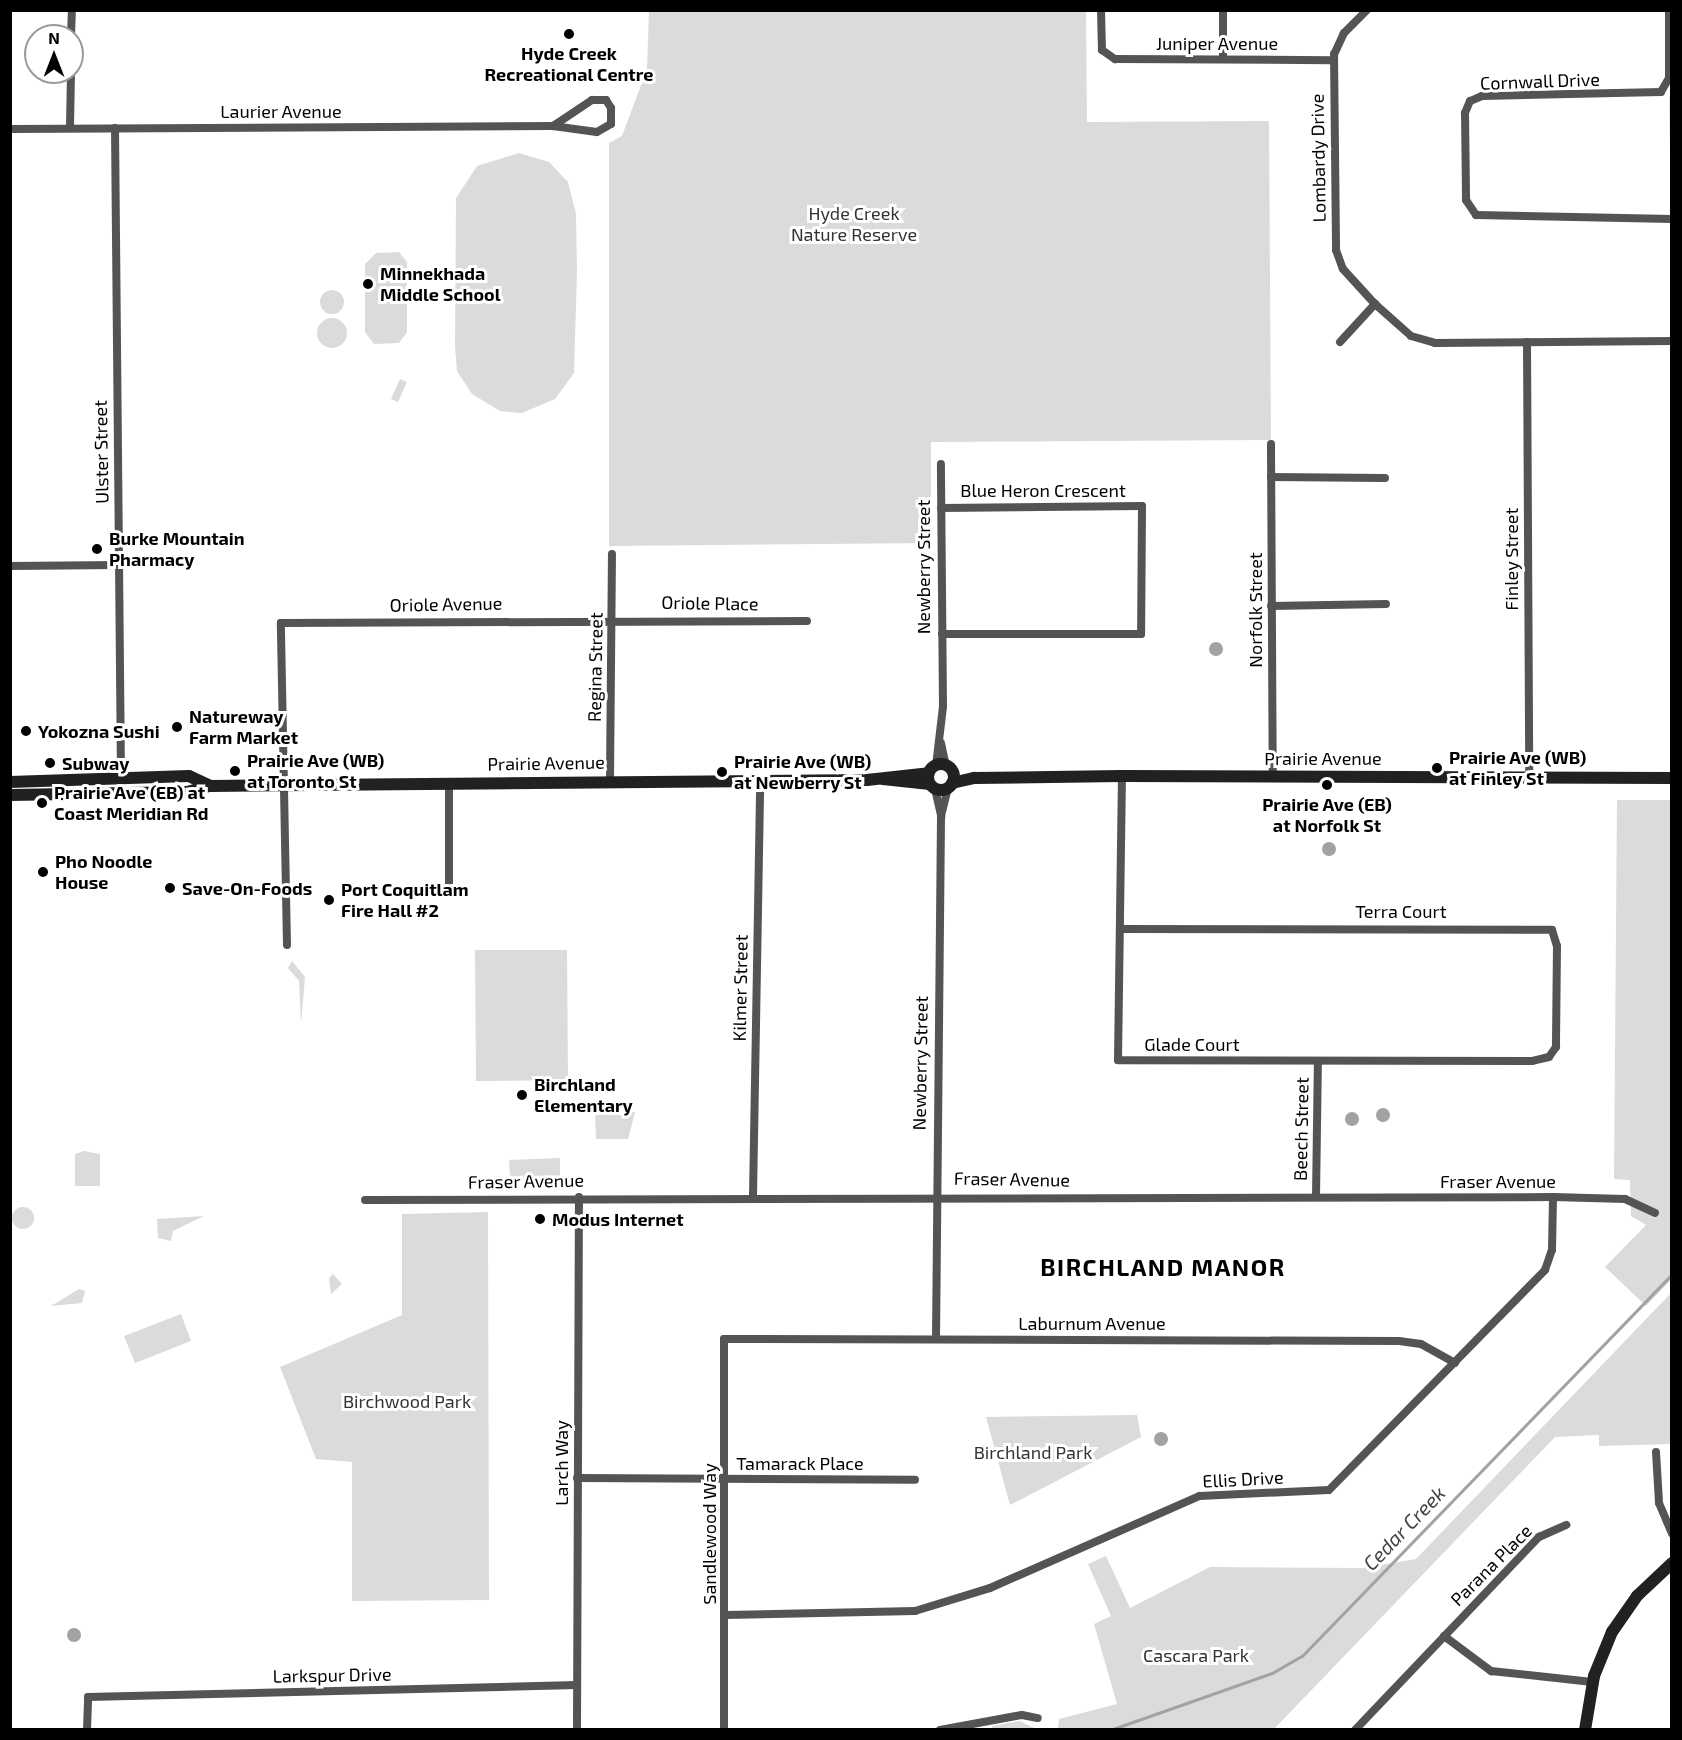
<!DOCTYPE html>
<style>
body{margin:0}
#map{position:relative;width:1682px;height:1740px;overflow:hidden;background:#fff;font-family:"Exo 2",sans-serif}
div>[style]{position:absolute}
.green>*{inset:0;background:#dbdbdb}
.round{border-radius:50%}
.water>*{inset:0;background:#a2a2a2}
.stream>*{height:3px;margin:-1.5px;padding:0 1.5px;transform-origin:1.5px;border-radius:1.5px;background:#a2a2a2}
.street>*{height:8px;margin:-4px;padding:0 4px;transform-origin:4px;border-radius:4px;background:#545454}
.secondary>*{height:12px;margin:-6px;padding:0 6px;transform-origin:6px;border-radius:6px;background:#212121}
.secondary>.ring{margin:-6px;padding:0;box-sizing:content-box;background:none;border:12px solid #212121;border-radius:50%}
.dots>*{width:16px;height:16px;translate:-50% -50%;box-sizing:border-box;border:3px solid #fff;border-radius:50%}
span{translate:-50% -50%;white-space:nowrap;text-align:center;line-height:1.15;-webkit-text-stroke:6px #fff;paint-order:stroke}
.street-label{font-size:18px;color:#000}
.poi-label{font-size:18px;color:#000;font-weight:700}
.left{translate:0 -50%;text-align:left}
.park-label{font-size:18px;color:#323232}
.water-label{font-size:20px;color:#434343;font-style:italic}
.district-label{font-size:24px;color:#000;font-weight:700;letter-spacing:1.5px}
.frame{position:absolute;inset:0;border:12px solid #000;pointer-events:none}
.north{position:absolute;left:24px;top:24px;width:60px;height:60px;box-sizing:border-box;background:#fff;border:2px solid #999;border-radius:50%;rotate:0deg;font-size:16px;font-weight:700;line-height:24px;text-align:center;color:#000}
.north::after{content:'';display:block;margin:auto;width:21px;height:27px;background:#000;clip-path:polygon(50% 0,100% 100%,50% 72%,0 100%)}
</style>
<div id="map">
<div class="green">
<i style="clip-path:polygon(649px 11px,1086px 11px,1087px 122px,1269px 121px,1271px 440px,931px 442px,931px 543px,609px 546px,609px 143px,622px 136px,647px 69px)"></i>
<i style="clip-path:polygon(1671px 91px,1672px 213px,1671px 213px,1669px 99px)"></i>
<i style="clip-path:polygon(519px 153px,549px 162px,568px 182px,576px 214px,577px 271px,574px 373px,555px 399px,522px 413px,500px 411px,472px 394px,457px 371px,455px 347px,456px 198px,477px 166px)"></i>
<i style="clip-path:polygon(399px 252px,407px 262px,407px 332px,399px 343px,374px 344px,365px 332px,365px 264px,376px 253px)"></i>
<i class="round" style="left:320px;top:290px;width:24px;height:24px"></i>
<i class="round" style="left:317px;top:318px;width:30px;height:30px"></i>
<i style="clip-path:polygon(400px 379px,407px 382px,398px 402px,391px 399px)"></i>
<i style="clip-path:polygon(1617px 800px,1671px 800px,1671px 1280px,1646px 1306px,1605px 1267px,1646px 1225px,1631px 1216px,1630px 1180px,1614px 1179px)"></i>
<i style="clip-path:polygon(475px 950px,567px 950px,568px 1080px,476px 1081px)"></i>
<i style="clip-path:polygon(292px 961px,305px 977px,301px 1024px,299px 981px,288px 968px)"></i>
<i style="clip-path:polygon(635px 1112px,628px 1139px,596px 1139px,595px 1113px)"></i>
<i style="clip-path:polygon(84px 1151px,100px 1154px,100px 1186px,75px 1186px,75px 1154px)"></i>
<i style="clip-path:polygon(560px 1158px,560px 1183px,519px 1183px,510px 1175px,509px 1160px)"></i>
<i class="round" style="left:12px;top:1207px;width:22px;height:22px"></i>
<i style="clip-path:polygon(488px 1212px,489px 1600px,352px 1601px,352px 1462px,316px 1459px,280px 1367px,402px 1315px,402px 1214px)"></i>
<i style="clip-path:polygon(204px 1216px,173px 1231px,171px 1241px,158px 1238px,157px 1219px)"></i>
<i style="clip-path:polygon(333px 1274px,342px 1284px,331px 1294px,329px 1278px)"></i>
<i style="clip-path:polygon(79px 1289px,85px 1291px,82px 1303px,51px 1306px)"></i>
<i style="clip-path:polygon(1671px 1293px,1671px 1444px,1599px 1446px,1599px 1435px,1555px 1437px,1274px 1729px,1058px 1728px,1059px 1719px,1117px 1704px,1094px 1624px,1111px 1616px,1088px 1564px,1106px 1556px,1130px 1608px,1210px 1567px,1363px 1568px,1416px 1559px)"></i>
<i style="clip-path:polygon(181px 1314px,191px 1341px,135px 1363px,124px 1336px)"></i>
<i style="clip-path:polygon(1137px 1415px,1141px 1437px,1010px 1505px,986px 1417px)"></i>
<i style="clip-path:polygon(1020px 1721px,1036px 1729px,992px 1729px,992px 1726px)"></i>
</div>
<div class="water">
<i class="round" style="left:1209px;top:642px;width:14px;height:14px"></i>
<i class="round" style="left:1322px;top:842px;width:14px;height:14px"></i>
<i class="round" style="left:1376px;top:1108px;width:14px;height:14px"></i>
<i class="round" style="left:1345px;top:1112px;width:14px;height:14px"></i>
<i class="round" style="left:1154px;top:1432px;width:14px;height:14px"></i>
<i class="round" style="left:67px;top:1628px;width:14px;height:14px"></i>
</div>
<div class="stream">
<i style="left:1110px;top:1730px;width:172px;rotate:-19.4deg"></i>
<i style="left:1272px;top:1673px;width:34px;rotate:-30deg"></i>
<i style="left:1302px;top:1656px;width:532px;rotate:-45.91deg"></i>
</div>
<div class="street">
<i style="left:1101px;top:10px;width:40px;rotate:88.6deg"></i>
<i style="left:1102px;top:50px;width:16px;rotate:35deg"></i>
<i style="left:1115px;top:59px;width:218px;rotate:0.3deg"></i>
<i style="left:1223px;top:10px;width:49px;rotate:90deg"></i>
<i style="left:1367px;top:10px;width:33px;rotate:135deg"></i>
<i style="left:1344px;top:33px;width:23px;rotate:115deg"></i>
<i style="left:1334px;top:54px;width:196px;rotate:89.4deg"></i>
<i style="left:1336px;top:250px;width:20px;rotate:70deg"></i>
<i style="left:1343px;top:269px;width:47px;rotate:47.6deg"></i>
<i style="left:1375px;top:304px;width:48px;rotate:41.6deg"></i>
<i style="left:1411px;top:336px;width:25px;rotate:16deg"></i>
<i style="left:1435px;top:343px;width:237px;rotate:-0.5deg"></i>
<i style="left:1669px;top:10px;width:68px;rotate:90deg"></i>
<i style="left:1669px;top:78px;width:16px;rotate:120deg"></i>
<i style="left:1661px;top:92px;width:179px;rotate:178.7deg"></i>
<i style="left:1482px;top:96px;width:13px;rotate:157deg"></i>
<i style="left:1470px;top:101px;width:13px;rotate:113deg"></i>
<i style="left:1465px;top:113px;width:87px;rotate:89.3deg"></i>
<i style="left:1466px;top:200px;width:18px;rotate:56deg"></i>
<i style="left:1476px;top:215px;width:196px;rotate:1.2deg"></i>
<i style="left:71px;top:36px;width:26px;rotate:-88deg"></i>
<i style="left:70px;top:128px;width:56px;rotate:-89deg"></i>
<i style="left:115px;top:128px;width:648px;rotate:89.47deg"></i>
<i style="left:10px;top:129px;width:543px;rotate:-0.32deg"></i>
<i style="left:553px;top:126px;width:44px;rotate:7.8deg"></i>
<i style="left:597px;top:132px;width:16px;rotate:-30deg"></i>
<i style="left:611px;top:124px;width:16px;rotate:-90deg"></i>
<i style="left:611px;top:108px;width:9px;rotate:-122deg"></i>
<i style="left:606px;top:100px;width:14px;rotate:180deg"></i>
<i style="left:592px;top:100px;width:47px;rotate:146.3deg"></i>
<i style="left:1340px;top:342px;width:52px;rotate:-47.4deg"></i>
<i style="left:1527px;top:342px;width:435px;rotate:89.7deg"></i>
<i style="left:1271px;top:444px;width:332px;rotate:89.7deg"></i>
<i style="left:1271px;top:477px;width:114px;rotate:0.5deg"></i>
<i style="left:941px;top:508px;width:201px;rotate:-0.6deg"></i>
<i style="left:1142px;top:506px;width:128px;rotate:90.4deg"></i>
<i style="left:1141px;top:634px;width:199px;rotate:180deg"></i>
<i style="left:10px;top:566px;width:109px;rotate:-0.5deg"></i>
<i style="left:1271px;top:606px;width:115px;rotate:-1deg"></i>
<i style="left:941px;top:743px;width:24px;rotate:78deg"></i>
<i style="left:936px;top:766px;width:60px;rotate:-83.3deg"></i>
<i style="left:943px;top:706px;width:242px;rotate:-90.5deg"></i>
<i style="left:610px;top:780px;width:226px;rotate:-89.5deg"></i>
<i style="left:449px;top:783px;width:111px;rotate:90deg"></i>
<i style="left:935px;top:789px;width:28px;rotate:77deg"></i>
<i style="left:1121px;top:929px;width:431px;rotate:0.1deg"></i>
<i style="left:1552px;top:930px;width:17px;rotate:73deg"></i>
<i style="left:1557px;top:946px;width:101px;rotate:90.6deg"></i>
<i style="left:1556px;top:1047px;width:12px;rotate:125deg"></i>
<i style="left:1549px;top:1057px;width:17px;rotate:167deg"></i>
<i style="left:1532px;top:1061px;width:414px;rotate:-179.9deg"></i>
<i style="left:1118px;top:1060px;width:284px;rotate:-89.2deg"></i>
<i style="left:287px;top:945px;width:322px;rotate:-91.1deg"></i>
<i style="left:281px;top:623px;width:526px;rotate:-0.22deg"></i>
<i style="left:753px;top:1196px;width:416px;rotate:-89deg"></i>
<i style="left:1316px;top:1197px;width:136px;rotate:-89.2deg"></i>
<i style="left:365px;top:1200px;width:1188px;rotate:-0.14deg"></i>
<i style="left:1553px;top:1197px;width:72px;rotate:1.6deg"></i>
<i style="left:1625px;top:1199px;width:33px;rotate:25deg"></i>
<i style="left:936px;top:1339px;width:523px;rotate:-89.45deg"></i>
<i style="left:941px;top:816px;width:29px;rotate:-76deg"></i>
<i style="left:1656px;top:1452px;width:51px;rotate:86.6deg"></i>
<i style="left:1659px;top:1503px;width:33px;rotate:67deg"></i>
<i style="left:577px;top:1478px;width:338px;rotate:0.3deg"></i>
<i style="left:726px;top:1615px;width:189px;rotate:-1.2deg"></i>
<i style="left:915px;top:1611px;width:78px;rotate:-17deg"></i>
<i style="left:990px;top:1588px;width:229px;rotate:-23.7deg"></i>
<i style="left:1200px;top:1496px;width:129px;rotate:-2.7deg"></i>
<i style="left:1329px;top:1490px;width:308px;rotate:-45.5deg"></i>
<i style="left:1545px;top:1270px;width:21px;rotate:-71deg"></i>
<i style="left:1552px;top:1250px;width:53px;rotate:-88.9deg"></i>
<i style="left:1444px;top:1636px;width:59px;rotate:36.7deg"></i>
<i style="left:1491px;top:1671px;width:102px;rotate:6.2deg"></i>
<i style="left:87px;top:1730px;width:33px;rotate:-88deg"></i>
<i style="left:88px;top:1697px;width:489px;rotate:-1.4deg"></i>
<i style="left:577px;top:1730px;width:533px;rotate:-89.79deg"></i>
<i style="left:724px;top:1730px;width:391px;rotate:-90deg"></i>
<i style="left:724px;top:1339px;width:675px;rotate:0.17deg"></i>
<i style="left:1399px;top:1341px;width:22px;rotate:8deg"></i>
<i style="left:1421px;top:1344px;width:39px;rotate:29deg"></i>
<i style="left:940px;top:1730px;width:83px;rotate:-10.4deg"></i>
<i style="left:1022px;top:1715px;width:16px;rotate:11deg"></i>
<i style="left:1355px;top:1730px;width:267px;rotate:-46.4deg"></i>
<i style="left:1539px;top:1537px;width:30px;rotate:-24deg"></i>
</div>
<div class="secondary">
<i class="ring" style="left:928px;top:764px;width:14px;height:14px"></i>
<i style="left:883px;top:779px;width:47px;rotate:6.1deg"></i>
<i style="left:10px;top:782px;width:179px;rotate:-1.9deg"></i>
<i style="left:189px;top:776px;width:23px;rotate:25deg"></i>
<i style="left:952px;top:783px;width:23px;rotate:-13deg"></i>
<i style="left:974px;top:778px;width:148px;rotate:-0.8deg"></i>
<i style="left:1122px;top:776px;width:550px;rotate:0.21deg"></i>
<i style="left:10px;top:795px;width:177px;rotate:-1deg"></i>
<i style="left:187px;top:792px;width:24px;rotate:-15deg"></i>
<i style="left:210px;top:786px;width:657px;rotate:-0.52deg"></i>
<i style="left:867px;top:780px;width:62px;rotate:-6.4deg"></i>
<i style="left:1585px;top:1730px;width:55px;rotate:-80.5deg"></i>
<i style="left:1594px;top:1676px;width:48px;rotate:-67.8deg"></i>
<i style="left:1612px;top:1632px;width:44px;rotate:-55.2deg"></i>
<i style="left:1637px;top:1596px;width:48px;rotate:-43.3deg"></i>
</div>
<div class="dots">
<i style="left:569px;top:34px;background:#000"></i>
<i style="left:368px;top:284px;background:#000"></i>
<i style="left:97px;top:549px;background:#000"></i>
<i style="left:177px;top:727px;background:#000"></i>
<i style="left:26px;top:731px;background:#000"></i>
<i style="left:50px;top:763px;background:#000"></i>
<i style="left:1437px;top:768px;background:#000"></i>
<i style="left:235px;top:771px;background:#000"></i>
<i style="left:722px;top:772px;background:#000"></i>
<i style="left:1327px;top:785px;background:#000"></i>
<i style="left:42px;top:803px;background:#000"></i>
<i style="left:43px;top:872px;background:#000"></i>
<i style="left:170px;top:888px;background:#000"></i>
<i style="left:329px;top:900px;background:#000"></i>
<i style="left:522px;top:1095px;background:#000"></i>
<i style="left:540px;top:1219px;background:#000"></i>
</div>
<div class="street-label">
<span style="left:1217px;top:43px">Juniper Avenue</span>
<span style="left:1540px;top:81px;rotate:-2deg">Cornwall Drive</span>
<span style="left:281px;top:111px">Laurier Avenue</span>
<span style="left:1318px;top:158px;rotate:-91deg">Lombardy Drive</span>
<span style="left:101px;top:452px;rotate:-91deg">Ulster Street</span>
<span style="left:1043px;top:490px">Blue Heron Crescent</span>
<span style="left:1511px;top:559px;rotate:-90deg">Finley Street</span>
<span style="left:923px;top:567px;rotate:-90deg">Newberry Street</span>
<span style="left:710px;top:603px;rotate:1deg">Oriole Place</span>
<span style="left:446px;top:604px;rotate:-1deg">Oriole Avenue</span>
<span style="left:1255px;top:610px;rotate:-90deg">Norfolk Street</span>
<span style="left:595px;top:667px;rotate:-89deg">Regina Street</span>
<span style="left:1323px;top:758px">Prairie Avenue</span>
<span style="left:546px;top:763px;rotate:-1deg">Prairie Avenue</span>
<span style="left:1401px;top:911px">Terra Court</span>
<span style="left:740px;top:988px;rotate:-89deg">Kilmer Street</span>
<span style="left:1192px;top:1044px">Glade Court</span>
<span style="left:920px;top:1063px;rotate:-89deg">Newberry Street</span>
<span style="left:1301px;top:1129px;rotate:-89deg">Beech Street</span>
<span style="left:1012px;top:1179px;rotate:1deg">Fraser Avenue</span>
<span style="left:526px;top:1181px;rotate:-1deg">Fraser Avenue</span>
<span style="left:1498px;top:1181px">Fraser Avenue</span>
<span style="left:1092px;top:1323px">Laburnum Avenue</span>
<span style="left:561px;top:1463px;rotate:-90deg">Larch Way</span>
<span style="left:800px;top:1463px">Tamarack Place</span>
<span style="left:1243px;top:1479px;rotate:-3deg">Ellis Drive</span>
<span style="left:709px;top:1534px;rotate:-90deg">Sandlewood Way</span>
<span style="left:1491px;top:1565px;rotate:-45deg">Parana Place</span>
<span style="left:332px;top:1675px;rotate:-1deg">Larkspur Drive</span>
</div>
<div class="poi-label">
<span style="left:569px;top:64px">Hyde Creek<br>Recreational Centre</span>
<span class="left" style="left:380px;top:284px">Minnekhada<br>Middle School</span>
<span class="left" style="left:109px;top:549px">Burke Mountain<br>Pharmacy</span>
<span class="left" style="left:189px;top:727px">Natureway<br>Farm Market</span>
<span class="left" style="left:38px;top:731px">Yokozna Sushi</span>
<span class="left" style="left:1449px;top:768px">Prairie Ave (WB)<br>at Finley St</span>
<span class="left" style="left:247px;top:771px">Prairie Ave (WB)<br>at Toronto St</span>
<span class="left" style="left:734px;top:772px">Prairie Ave (WB)<br>at Newberry St</span>
<span class="left" style="left:62px;top:763px">Subway</span>
<span class="left" style="left:54px;top:803px">Prairie Ave (EB) at<br>Coast Meridian Rd</span>
<span style="left:1327px;top:815px">Prairie Ave (EB)<br>at Norfolk St</span>
<span class="left" style="left:55px;top:872px">Pho Noodle<br>House</span>
<span class="left" style="left:182px;top:888px">Save-On-Foods</span>
<span class="left" style="left:341px;top:900px">Port Coquitlam<br>Fire Hall #2</span>
<span class="left" style="left:534px;top:1095px">Birchland<br>Elementary</span>
<span class="left" style="left:552px;top:1219px">Modus Internet</span>
</div>
<div class="park-label">
<span style="left:854px;top:224px">Hyde Creek<br>Nature Reserve</span>
<span style="left:407px;top:1401px">Birchwood Park</span>
<span style="left:1033px;top:1452px">Birchland Park</span>
<span style="left:1196px;top:1655px">Cascara Park</span>
</div>
<div class="water-label">
<span style="left:1404px;top:1528px;rotate:-46deg">Cedar Creek</span>
</div>
<div class="district-label">
<span style="left:1163px;top:1267px">BIRCHLAND MANOR</span>
</div>
<div class="frame"></div>
<div class="north">N</div>
</div>
